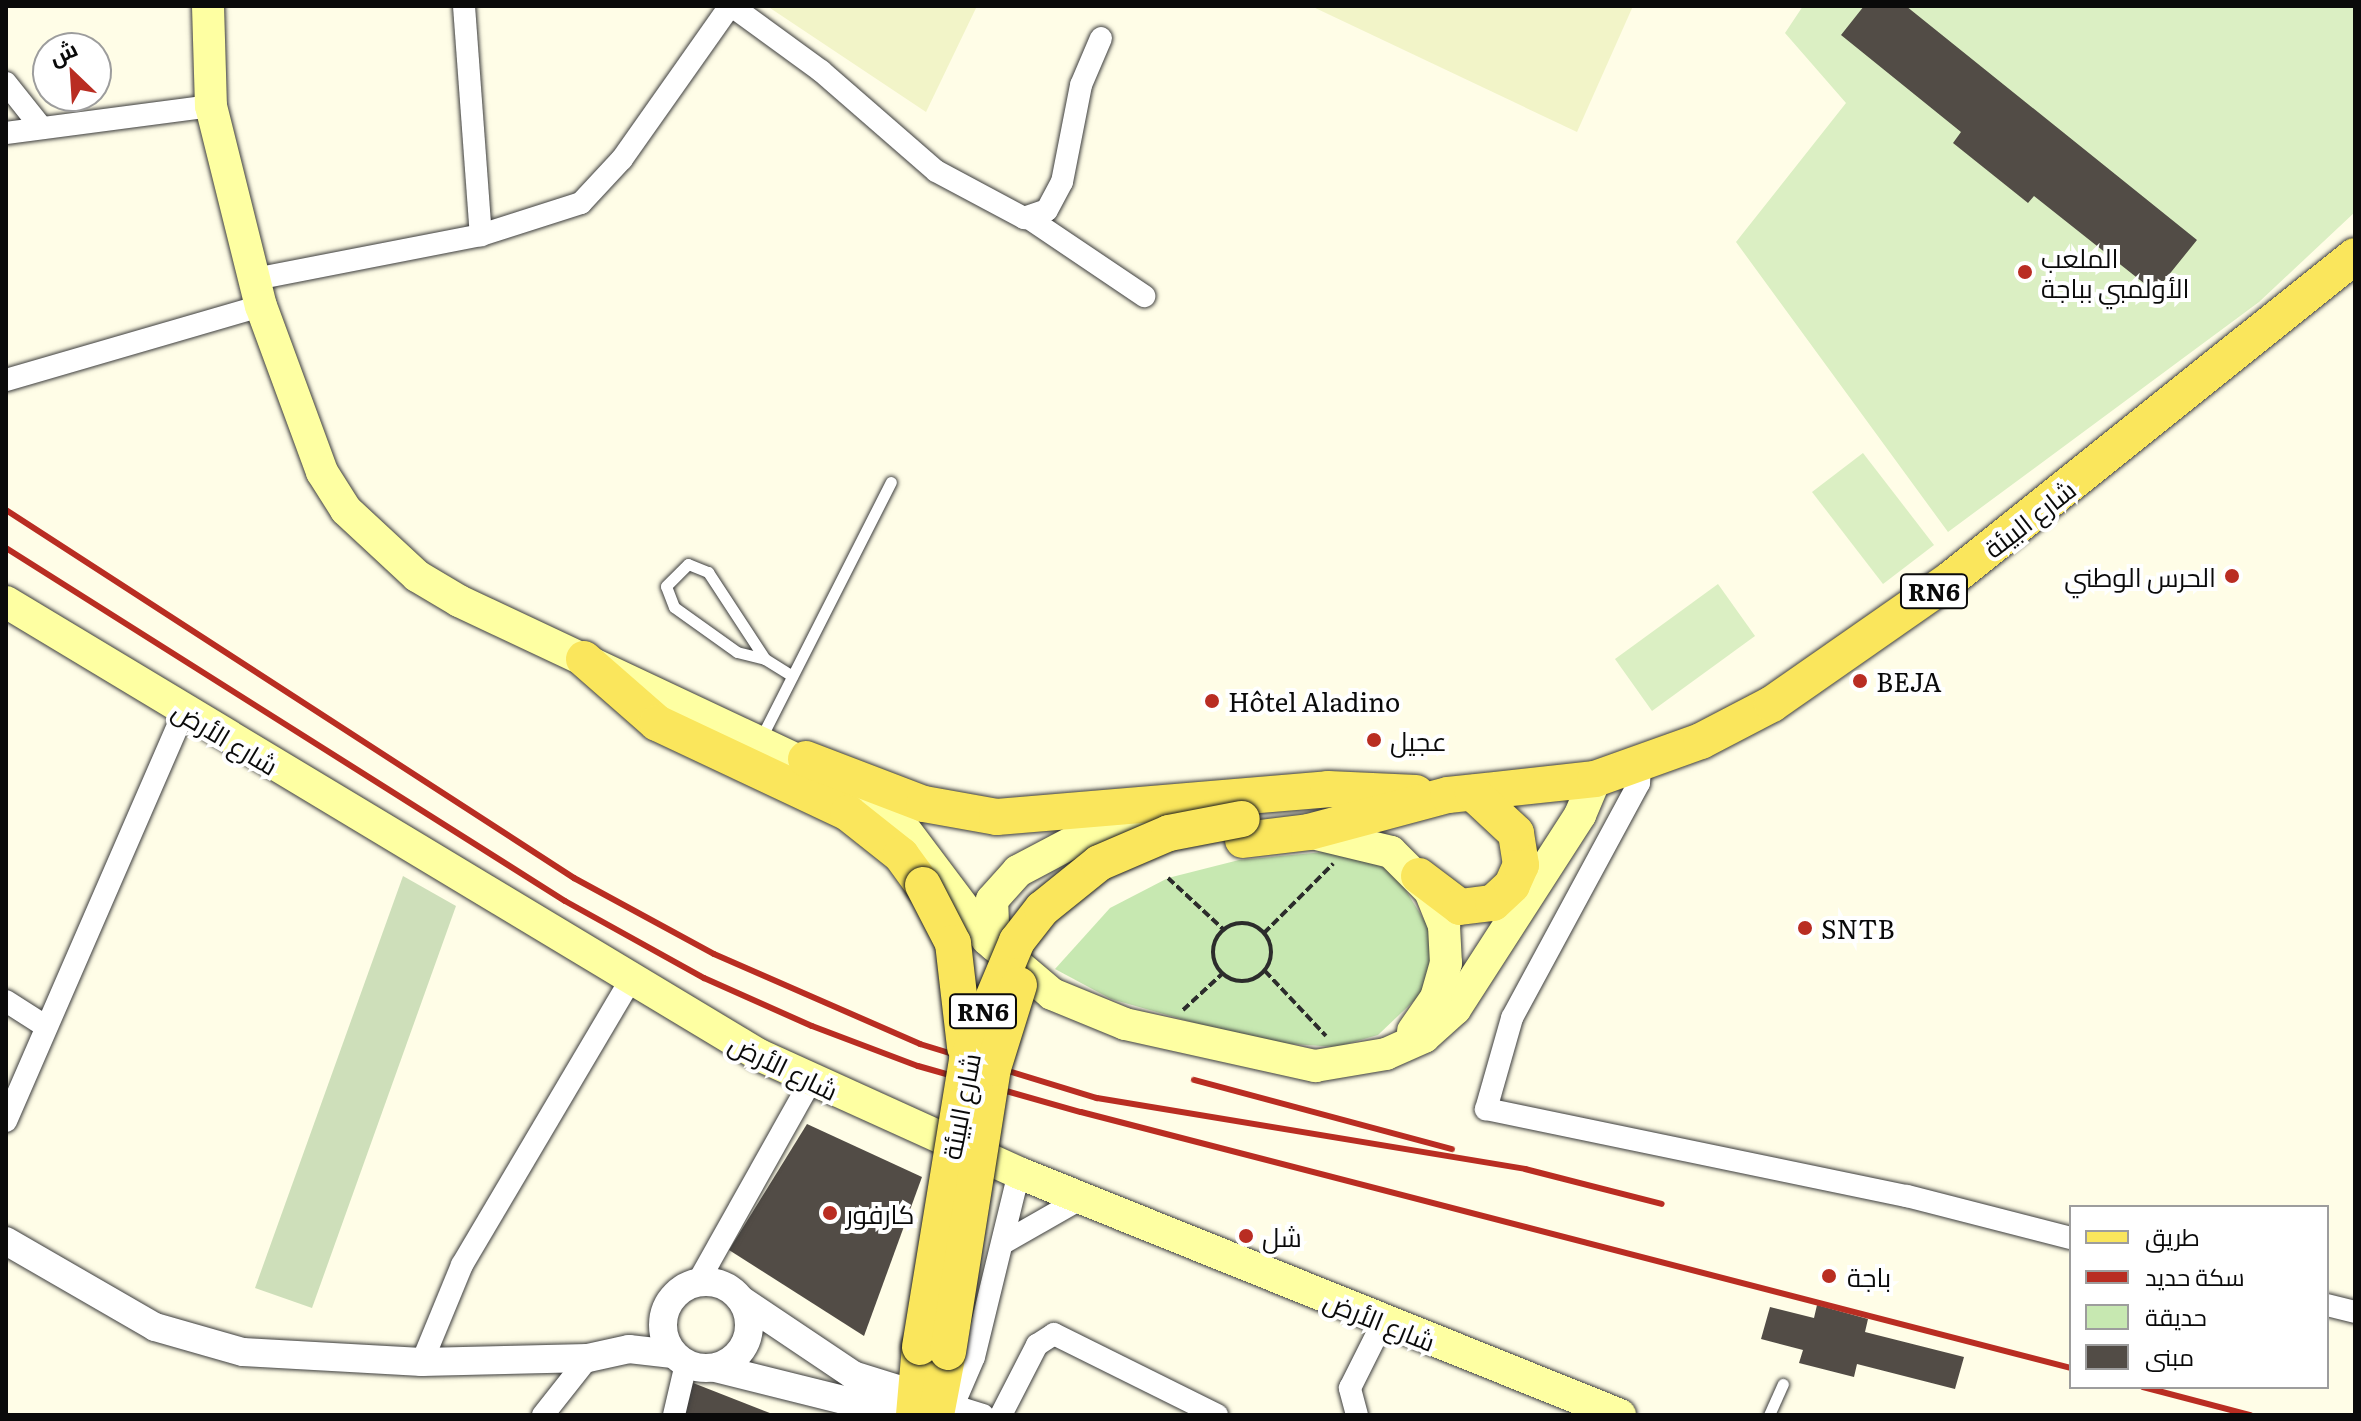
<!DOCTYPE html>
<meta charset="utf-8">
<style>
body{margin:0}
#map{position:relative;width:2361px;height:1421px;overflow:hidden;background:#fffde7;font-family:Literata,Cairo,serif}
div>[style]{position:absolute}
.farmland>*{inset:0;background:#f2f4c8}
.green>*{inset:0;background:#c7e8b1}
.cemetery>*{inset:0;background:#cedfba}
.pitch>*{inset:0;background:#dbefc3}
.building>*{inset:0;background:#524c46}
.path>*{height:4px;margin-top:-2px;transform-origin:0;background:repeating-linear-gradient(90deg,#2c2c2c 0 8px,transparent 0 12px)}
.path>.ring{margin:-2px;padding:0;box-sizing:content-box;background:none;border:4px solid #2c2c2c;border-radius:50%}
.roads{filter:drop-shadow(0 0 2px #3d3d3d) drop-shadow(0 0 2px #3d3d3d)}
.service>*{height:11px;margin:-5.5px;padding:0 5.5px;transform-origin:5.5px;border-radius:5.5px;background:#fff}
.minor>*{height:22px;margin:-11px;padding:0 11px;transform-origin:11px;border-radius:11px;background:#fff}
.tertiary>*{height:28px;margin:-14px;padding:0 14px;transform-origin:14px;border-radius:14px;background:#fff}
.tertiary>.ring{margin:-14px;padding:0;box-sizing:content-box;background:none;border:28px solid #fff;border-radius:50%}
.secondary>*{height:32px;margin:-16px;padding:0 16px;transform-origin:16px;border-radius:16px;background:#feffa2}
.primary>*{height:36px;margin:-18px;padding:0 18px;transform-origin:18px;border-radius:18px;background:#fae65c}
.rail>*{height:6px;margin:-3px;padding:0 3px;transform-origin:3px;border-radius:3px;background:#b92d22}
.bridges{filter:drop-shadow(0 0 2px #1b1b1b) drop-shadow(0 0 2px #1b1b1b)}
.primary-bridge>*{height:36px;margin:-18px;padding:0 18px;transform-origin:18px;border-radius:18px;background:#fae65c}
.dots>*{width:22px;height:22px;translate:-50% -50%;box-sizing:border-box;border:4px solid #fff;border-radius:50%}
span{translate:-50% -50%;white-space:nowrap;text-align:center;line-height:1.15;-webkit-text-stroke:8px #fff;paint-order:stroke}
.shield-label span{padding:2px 6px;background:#fff;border:2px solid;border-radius:6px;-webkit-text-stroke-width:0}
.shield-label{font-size:24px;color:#0a0a0a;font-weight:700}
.poi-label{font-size:26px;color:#0a0a0a}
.left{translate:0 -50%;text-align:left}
.right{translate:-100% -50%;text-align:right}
.street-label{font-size:26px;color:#0a0a0a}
.frame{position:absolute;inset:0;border:8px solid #0a0a0a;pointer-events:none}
.legend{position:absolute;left:2069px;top:1205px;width:260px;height:184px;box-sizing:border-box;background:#fff;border:2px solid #9d9d9d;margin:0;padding:10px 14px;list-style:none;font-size:24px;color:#0a0a0a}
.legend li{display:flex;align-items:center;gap:16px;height:40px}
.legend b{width:40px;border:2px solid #9d9d9d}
.north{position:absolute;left:32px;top:32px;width:80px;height:80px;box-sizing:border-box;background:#fff;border:2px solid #9d9d9d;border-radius:50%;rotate:335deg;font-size:22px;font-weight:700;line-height:32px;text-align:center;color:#0a0a0a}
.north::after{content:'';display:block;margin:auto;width:28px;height:36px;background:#b92d22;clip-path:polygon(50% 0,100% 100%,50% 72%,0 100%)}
</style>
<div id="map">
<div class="farmland">
<i style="clip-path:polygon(767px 6px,977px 6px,926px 112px)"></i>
<i style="clip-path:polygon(1311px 6px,1633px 6px,1577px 132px)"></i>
</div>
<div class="green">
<i style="clip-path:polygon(1346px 850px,1395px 873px,1429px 928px,1431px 962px,1421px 994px,1378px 1035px,1336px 1047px,1262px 1042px,1111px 999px,1055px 969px,1110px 908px,1168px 878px,1239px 860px)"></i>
</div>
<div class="cemetery">
<i style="clip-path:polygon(403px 876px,456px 906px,312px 1308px,255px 1288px)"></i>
</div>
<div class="pitch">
<i style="clip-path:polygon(1803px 6px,2355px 6px,2355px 212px,2259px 302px,1948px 532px,1736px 242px,1846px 103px,1785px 33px)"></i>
<i style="clip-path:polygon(1863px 453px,1934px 545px,1883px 584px,1812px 492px)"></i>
<i style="clip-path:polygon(1718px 584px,1755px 636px,1652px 711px,1615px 659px)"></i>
</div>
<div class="building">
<i style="clip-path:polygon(1864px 6px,1906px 6px,2197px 240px,2155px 292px,2034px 196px,2028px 203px,1953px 143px,1961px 132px,1841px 35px)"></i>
<i style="clip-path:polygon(807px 1124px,922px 1177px,864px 1336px,729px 1250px)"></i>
<i style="clip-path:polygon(1817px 1305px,1868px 1319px,1865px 1332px,1964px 1357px,1955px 1389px,1857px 1364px,1854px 1377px,1799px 1363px,1803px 1350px,1761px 1339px,1770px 1307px,1814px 1318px)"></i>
<i style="clip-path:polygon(683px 1379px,775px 1415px,678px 1415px)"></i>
</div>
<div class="path">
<i style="left:1168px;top:878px;width:75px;rotate:42.8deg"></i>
<i class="ring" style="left:1213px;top:923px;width:54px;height:54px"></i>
<i style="left:1264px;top:933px;width:98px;rotate:-45deg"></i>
<i style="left:1265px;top:971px;width:89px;rotate:46.8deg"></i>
<i style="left:1183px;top:1010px;width:53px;rotate:-42.7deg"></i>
</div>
<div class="roads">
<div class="service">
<i style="left:688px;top:564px;width:22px;rotate:22deg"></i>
<i style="left:708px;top:572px;width:104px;rotate:56.8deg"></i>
<i style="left:765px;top:659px;width:29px;rotate:-166deg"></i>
<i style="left:737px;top:652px;width:77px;rotate:-144.5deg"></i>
<i style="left:674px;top:607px;width:22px;rotate:-111deg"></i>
<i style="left:666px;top:586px;width:31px;rotate:-45deg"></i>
<i style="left:765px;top:659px;width:32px;rotate:32deg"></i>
<i style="left:761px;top:738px;width:287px;rotate:-63.1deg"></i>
<i style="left:1769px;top:1415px;width:34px;rotate:-66deg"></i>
</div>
<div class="minor">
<i style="left:464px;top:6px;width:230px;rotate:85.8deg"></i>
<i style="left:732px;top:6px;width:110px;rotate:36.1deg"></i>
<i style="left:821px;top:71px;width:152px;rotate:41deg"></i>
<i style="left:936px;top:171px;width:100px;rotate:28.1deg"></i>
<i style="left:1024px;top:218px;width:24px;rotate:-19deg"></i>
<i style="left:1047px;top:210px;width:32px;rotate:-62deg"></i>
<i style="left:1062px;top:182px;width:99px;rotate:-78.9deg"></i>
<i style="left:1081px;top:85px;width:51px;rotate:-66.9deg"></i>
<i style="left:6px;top:83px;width:56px;rotate:51.5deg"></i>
<i style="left:6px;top:133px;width:207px;rotate:-7.5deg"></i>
<i style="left:1030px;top:219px;width:138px;rotate:34deg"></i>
<i style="left:255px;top:279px;width:230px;rotate:-11deg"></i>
<i style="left:481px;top:235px;width:105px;rotate:-17.7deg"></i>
<i style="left:581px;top:203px;width:60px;rotate:-47deg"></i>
<i style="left:622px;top:159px;width:187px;rotate:-54.8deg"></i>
<i style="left:6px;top:380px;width:266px;rotate:-16.2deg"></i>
<i style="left:1640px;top:765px;width:18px;rotate:93deg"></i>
<i style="left:1639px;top:783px;width:267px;rotate:118.4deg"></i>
<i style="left:1512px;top:1018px;width:95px;rotate:105.9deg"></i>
<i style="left:1486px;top:1109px;width:430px;rotate:11.7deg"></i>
<i style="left:1907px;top:1196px;width:169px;rotate:14.4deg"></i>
<i style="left:6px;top:1001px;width:46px;rotate:32.7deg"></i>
<i style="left:6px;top:1121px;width:447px;rotate:-66.5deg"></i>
<i style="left:1005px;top:1242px;width:89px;rotate:-29.7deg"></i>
<i style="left:698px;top:1282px;width:231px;rotate:-60.7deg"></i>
<i style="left:2327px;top:1305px;width:29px;rotate:14deg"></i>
<i style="left:422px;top:1362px;width:105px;rotate:-67.6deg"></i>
<i style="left:462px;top:1265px;width:328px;rotate:-59.4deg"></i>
<i style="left:938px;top:1401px;width:47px;rotate:17.3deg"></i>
<i style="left:543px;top:1415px;width:73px;rotate:-51.7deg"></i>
<i style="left:674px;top:1415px;width:52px;rotate:-76.8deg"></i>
<i style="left:949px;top:1415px;width:63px;rotate:-66.7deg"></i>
<i style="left:974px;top:1357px;width:189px;rotate:-76.3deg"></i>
<i style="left:1001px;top:1415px;width:79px;rotate:-62.8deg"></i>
<i style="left:1037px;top:1345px;width:20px;rotate:-33deg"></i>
<i style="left:1054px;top:1334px;width:182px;rotate:26.4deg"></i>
<i style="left:1357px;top:1415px;width:28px;rotate:-105deg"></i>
<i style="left:1350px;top:1388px;width:74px;rotate:-63.4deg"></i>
</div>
<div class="tertiary">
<i style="left:6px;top:1241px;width:172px;rotate:30deg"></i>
<i style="left:155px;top:1327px;width:91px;rotate:15.9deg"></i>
<i style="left:243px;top:1352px;width:179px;rotate:3.2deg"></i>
<i style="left:422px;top:1362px;width:166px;rotate:-1.4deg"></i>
<i style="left:588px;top:1358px;width:42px;rotate:-12.4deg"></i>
<i style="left:629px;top:1349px;width:44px;rotate:6.5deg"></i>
<i class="ring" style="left:663px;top:1282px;width:58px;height:58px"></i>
<i style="left:743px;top:1301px;width:133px;rotate:33.9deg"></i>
<i style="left:853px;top:1375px;width:84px;rotate:17.4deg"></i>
<i style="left:715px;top:1368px;width:195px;rotate:14deg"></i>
</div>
<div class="secondary">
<i style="left:208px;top:6px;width:100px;rotate:88.3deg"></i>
<i style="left:211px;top:106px;width:206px;rotate:76deg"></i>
<i style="left:261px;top:306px;width:177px;rotate:69.8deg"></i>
<i style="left:322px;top:472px;width:45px;rotate:57.7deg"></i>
<i style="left:346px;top:510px;width:97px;rotate:42.9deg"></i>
<i style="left:417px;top:576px;width:49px;rotate:30.8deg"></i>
<i style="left:459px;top:601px;width:435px;rotate:25.2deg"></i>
<i style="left:853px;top:786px;width:50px;rotate:35.3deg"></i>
<i style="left:894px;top:815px;width:155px;rotate:53.1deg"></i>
<i style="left:987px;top:939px;width:85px;rotate:40.2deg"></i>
<i style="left:1052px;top:994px;width:79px;rotate:22.3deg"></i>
<i style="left:1125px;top:1024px;width:195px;rotate:12.5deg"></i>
<i style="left:1315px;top:1066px;width:72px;rotate:-9.6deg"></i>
<i style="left:1386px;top:1054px;width:42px;rotate:-24.1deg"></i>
<i style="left:1424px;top:1037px;width:42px;rotate:-42.1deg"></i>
<i style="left:1455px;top:1009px;width:231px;rotate:-57.2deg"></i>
<i style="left:1580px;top:815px;width:39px;rotate:-67deg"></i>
<i style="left:6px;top:602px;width:879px;rotate:31.03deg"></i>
<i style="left:759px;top:1055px;width:286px;rotate:24.4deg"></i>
<i style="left:1019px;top:1173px;width:648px;rotate:21.93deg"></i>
<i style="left:1312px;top:833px;width:81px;rotate:13.5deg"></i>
<i style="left:1391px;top:852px;width:55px;rotate:45deg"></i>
<i style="left:1430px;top:891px;width:38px;rotate:68deg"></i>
<i style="left:1444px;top:926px;width:37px;rotate:87deg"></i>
<i style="left:1446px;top:963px;width:36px;rotate:106deg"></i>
<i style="left:1436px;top:998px;width:40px;rotate:124.9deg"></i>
<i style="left:994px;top:945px;width:45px;rotate:-92.5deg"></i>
<i style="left:992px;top:900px;width:39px;rotate:-48deg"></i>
<i style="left:1018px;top:871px;width:86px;rotate:-27.8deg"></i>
<i style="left:1094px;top:831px;width:62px;rotate:-17deg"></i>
</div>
<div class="primary">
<i style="left:584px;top:659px;width:97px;rotate:41.2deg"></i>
<i style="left:657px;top:723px;width:211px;rotate:25.2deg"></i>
<i style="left:848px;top:813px;width:68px;rotate:38.4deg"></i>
<i style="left:901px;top:855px;width:37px;rotate:54deg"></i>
<i style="left:806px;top:759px;width:126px;rotate:20.9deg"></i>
<i style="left:924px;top:804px;width:74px;rotate:10.1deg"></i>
<i style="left:997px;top:817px;width:332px;rotate:-4.8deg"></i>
<i style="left:1328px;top:789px;width:88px;rotate:2.6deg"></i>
<i style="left:1243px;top:840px;width:66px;rotate:-6.9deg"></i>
<i style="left:1309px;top:832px;width:144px;rotate:-14.9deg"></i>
<i style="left:1448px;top:795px;width:148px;rotate:-6.2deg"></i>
<i style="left:1595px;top:779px;width:113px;rotate:-19.7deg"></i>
<i style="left:1701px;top:741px;width:80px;rotate:-27.5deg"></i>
<i style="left:1772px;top:704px;width:218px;rotate:-34.9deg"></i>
<i style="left:1951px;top:579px;width:517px;rotate:-38.64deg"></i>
<i style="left:1419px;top:876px;width:51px;rotate:37.1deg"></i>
<i style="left:1460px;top:907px;width:33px;rotate:-7deg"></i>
<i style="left:1493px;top:903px;width:26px;rotate:-43deg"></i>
<i style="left:1512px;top:885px;width:22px;rotate:-66deg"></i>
<i style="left:1521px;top:865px;width:32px;rotate:-99deg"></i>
<i style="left:1516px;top:833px;width:59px;rotate:-137.1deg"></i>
<i style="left:914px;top:1415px;width:68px;rotate:-85deg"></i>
<i style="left:936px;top:1415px;width:64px;rotate:-79.2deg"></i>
</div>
</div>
<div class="rail">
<i style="left:6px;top:510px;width:677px;rotate:32.94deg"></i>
<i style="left:574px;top:878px;width:159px;rotate:28.5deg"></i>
<i style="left:714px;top:954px;width:225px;rotate:23.6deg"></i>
<i style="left:920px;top:1044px;width:185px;rotate:17deg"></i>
<i style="left:1097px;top:1098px;width:434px;rotate:9.4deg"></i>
<i style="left:1525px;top:1169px;width:141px;rotate:14.3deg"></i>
<i style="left:6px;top:548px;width:661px;rotate:32.27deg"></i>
<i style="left:565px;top:901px;width:159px;rotate:29deg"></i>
<i style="left:704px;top:978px;width:118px;rotate:24deg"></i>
<i style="left:812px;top:1026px;width:113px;rotate:20.7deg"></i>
<i style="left:918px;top:1066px;width:169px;rotate:15.8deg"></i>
<i style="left:1081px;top:1112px;width:1023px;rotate:14.5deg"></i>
<i style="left:1194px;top:1080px;width:267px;rotate:15deg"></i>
<i style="left:2143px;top:1387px;width:111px;rotate:14.7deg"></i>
</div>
<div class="bridges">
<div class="primary-bridge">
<i style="left:923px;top:885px;width:65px;rotate:62.7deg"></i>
<i style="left:953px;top:943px;width:105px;rotate:83.4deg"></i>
<i style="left:920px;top:1347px;width:291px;rotate:-80.7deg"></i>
<i style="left:967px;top:1060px;width:129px;rotate:-67.2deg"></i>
<i style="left:1017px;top:941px;width:41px;rotate:-52deg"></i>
<i style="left:1042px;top:909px;width:73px;rotate:-38.9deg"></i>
<i style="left:1099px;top:863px;width:76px;rotate:-23.2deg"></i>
<i style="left:1169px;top:833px;width:74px;rotate:-10.9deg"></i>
<i style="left:948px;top:1352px;width:288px;rotate:-81deg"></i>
<i style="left:993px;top:1068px;width:87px;rotate:-72.6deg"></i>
</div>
</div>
<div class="dots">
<i style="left:2025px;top:272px;background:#b92d22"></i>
<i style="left:2232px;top:576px;background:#b92d22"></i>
<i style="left:1860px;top:681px;background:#b92d22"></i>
<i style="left:1212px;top:701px;background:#b92d22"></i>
<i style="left:1374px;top:740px;background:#b92d22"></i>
<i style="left:1805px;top:928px;background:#b92d22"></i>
<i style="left:830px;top:1213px;background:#b92d22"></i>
<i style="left:1246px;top:1236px;background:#b92d22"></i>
<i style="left:1829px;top:1276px;background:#b92d22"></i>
</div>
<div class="shield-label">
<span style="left:1934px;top:591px">RN6</span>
<span style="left:983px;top:1011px">RN6</span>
</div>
<div class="poi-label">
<span class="left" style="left:2041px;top:272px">الملعب<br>الأولمبي بباجة</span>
<span class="right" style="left:2216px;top:576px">الحرس الوطني</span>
<span class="left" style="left:1876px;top:681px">BEJA</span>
<span class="left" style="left:1228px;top:701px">Hôtel Aladino</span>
<span class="left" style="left:1390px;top:740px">عجيل</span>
<span class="left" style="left:1821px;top:928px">SNTB</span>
<span class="left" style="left:846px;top:1213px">كارفور</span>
<span class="left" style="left:1262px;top:1236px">شل</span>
<span class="left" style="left:1847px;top:1276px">باجة</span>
</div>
<div class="street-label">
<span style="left:2029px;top:518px;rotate:-38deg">شارع البيئة</span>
<span style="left:226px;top:737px;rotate:31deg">شارع الأرض</span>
<span style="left:784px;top:1066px;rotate:26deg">شارع الأرض</span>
<span style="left:960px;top:1106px;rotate:-79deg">شارع البيئة</span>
<span style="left:1380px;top:1320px;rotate:22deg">شارع الأرض</span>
</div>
<div class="frame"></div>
<ul class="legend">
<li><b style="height:10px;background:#fae65c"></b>طريق</li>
<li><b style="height:10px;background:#b92d22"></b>سكة حديد</li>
<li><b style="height:22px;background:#c7e8b1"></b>حديقة</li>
<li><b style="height:22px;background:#524c46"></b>مبنى</li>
</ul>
<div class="north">ش</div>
</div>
